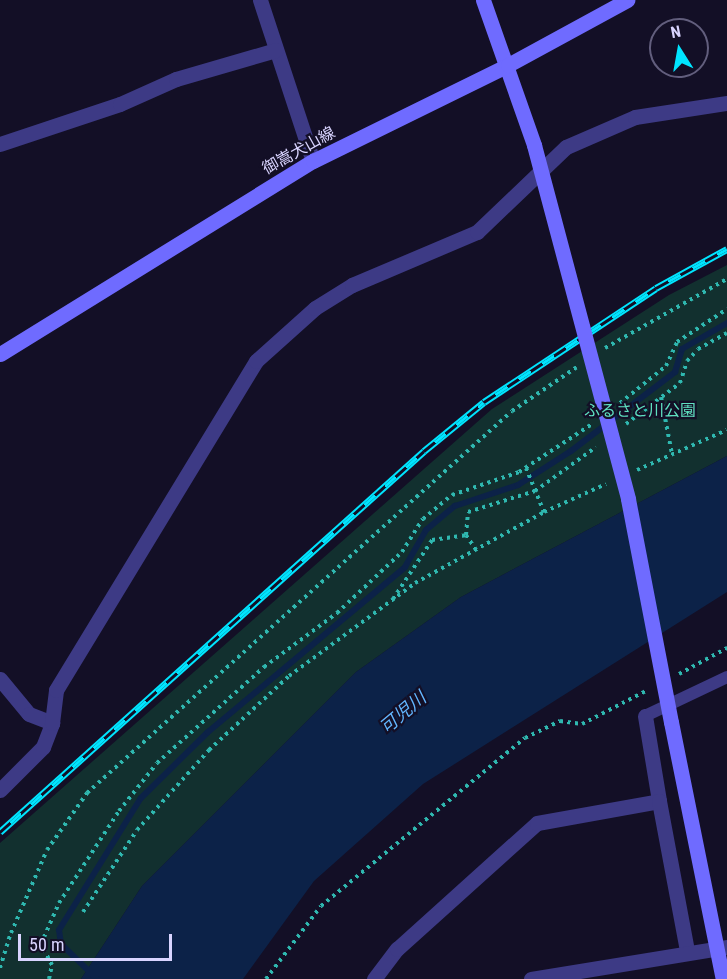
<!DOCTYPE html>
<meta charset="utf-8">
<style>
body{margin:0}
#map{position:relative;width:727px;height:979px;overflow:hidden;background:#130f26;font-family:"Roboto Condensed","Noto Sans JP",sans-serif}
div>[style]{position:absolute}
.green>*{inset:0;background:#12302f}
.water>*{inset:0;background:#0c2248}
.stream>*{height:6px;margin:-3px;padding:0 3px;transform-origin:3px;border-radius:3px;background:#0c2248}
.path>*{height:4px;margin-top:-2px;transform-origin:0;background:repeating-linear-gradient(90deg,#2fb8b0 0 3px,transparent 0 7.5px)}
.lane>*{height:12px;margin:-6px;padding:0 6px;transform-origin:6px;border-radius:6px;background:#3d3a85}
.street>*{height:15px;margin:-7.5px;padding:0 7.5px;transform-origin:7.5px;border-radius:7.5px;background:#3d3a85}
.secondary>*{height:15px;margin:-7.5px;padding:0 7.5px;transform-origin:7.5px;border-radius:7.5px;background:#6f6bff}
.rail>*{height:7px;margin-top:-3.5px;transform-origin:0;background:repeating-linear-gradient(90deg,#130f26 0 14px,#00e5ff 0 28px);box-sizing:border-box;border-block:2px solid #00e5ff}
.secondary-bridge>*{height:15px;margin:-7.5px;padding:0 7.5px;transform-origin:7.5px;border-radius:7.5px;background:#6f6bff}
span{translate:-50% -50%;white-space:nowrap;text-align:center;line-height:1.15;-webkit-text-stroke:4.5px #130f26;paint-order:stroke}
.street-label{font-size:16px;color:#d9d4ff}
.park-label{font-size:16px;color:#5fe0c0}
.water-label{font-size:18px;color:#62b6ff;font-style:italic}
.north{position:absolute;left:649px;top:18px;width:60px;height:60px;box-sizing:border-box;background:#130f26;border:2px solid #625e7d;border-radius:50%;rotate:349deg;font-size:16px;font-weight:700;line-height:24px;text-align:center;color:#d9d4ff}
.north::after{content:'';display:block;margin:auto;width:21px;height:27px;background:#00e5ff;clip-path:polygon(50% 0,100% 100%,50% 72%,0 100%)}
.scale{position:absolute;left:18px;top:934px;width:154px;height:27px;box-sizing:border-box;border:3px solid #d9d4ff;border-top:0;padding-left:8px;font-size:18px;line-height:21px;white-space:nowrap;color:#d9d4ff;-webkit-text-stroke:4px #130f26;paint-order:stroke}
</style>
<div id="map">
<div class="green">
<i style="clip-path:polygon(727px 265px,727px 456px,461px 597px,356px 672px,142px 886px,81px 979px,0 979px,0 843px,492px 409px,669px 295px)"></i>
</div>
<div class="water">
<i style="clip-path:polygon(727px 456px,727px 592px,423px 784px,314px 881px,243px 979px,81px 979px,142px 886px,356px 672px,461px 597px)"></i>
</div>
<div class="stream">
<i style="left:97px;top:979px;width:50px;rotate:-135.8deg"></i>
<i style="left:61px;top:944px;width:14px;rotate:-98deg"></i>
<i style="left:59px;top:930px;width:155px;rotate:-58.2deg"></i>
<i style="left:141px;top:798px;width:94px;rotate:-44.6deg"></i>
<i style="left:208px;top:732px;width:257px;rotate:-39.9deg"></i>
<i style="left:405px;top:567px;width:43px;rotate:-60.4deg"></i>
<i style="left:426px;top:530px;width:38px;rotate:-40deg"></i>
<i style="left:455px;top:506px;width:66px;rotate:-18.4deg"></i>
<i style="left:518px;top:485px;width:63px;rotate:-32.7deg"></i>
<i style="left:571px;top:451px;width:131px;rotate:-37.2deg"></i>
<i style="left:675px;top:372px;width:24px;rotate:-73deg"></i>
<i style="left:682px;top:349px;width:52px;rotate:-30deg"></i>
</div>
<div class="path">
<i style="left:605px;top:348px;width:140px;rotate:-29.5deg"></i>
<i style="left:661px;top:397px;width:58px;rotate:79.1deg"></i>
<i style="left:620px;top:403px;width:59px;rotate:-38.8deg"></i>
<i style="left:666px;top:366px;width:26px;rotate:-65deg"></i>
<i style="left:677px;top:342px;width:60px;rotate:-33.4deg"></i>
<i style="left:626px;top:424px;width:68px;rotate:-37.2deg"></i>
<i style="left:680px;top:383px;width:23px;rotate:-72deg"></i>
<i style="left:687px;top:361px;width:16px;rotate:-47deg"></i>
<i style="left:698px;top:349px;width:33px;rotate:-29deg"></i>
<i style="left:526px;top:468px;width:48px;rotate:67.8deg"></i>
<i style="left:637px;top:470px;width:98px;rotate:-24deg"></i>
<i style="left:466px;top:535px;width:18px;rotate:56deg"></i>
<i style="left:393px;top:599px;width:71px;rotate:-56.5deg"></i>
<i style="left:432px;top:540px;width:34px;rotate:-8deg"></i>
<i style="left:466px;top:535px;width:23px;rotate:-85deg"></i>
<i style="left:468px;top:512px;width:70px;rotate:-17.4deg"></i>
<i style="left:535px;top:491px;width:75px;rotate:-35.8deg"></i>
<i style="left:679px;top:674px;width:55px;rotate:-28.4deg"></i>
<i style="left:83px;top:912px;width:98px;rotate:-56.6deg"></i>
<i style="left:137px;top:830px;width:108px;rotate:-48deg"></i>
<i style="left:209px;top:750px;width:109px;rotate:-42.8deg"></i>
<i style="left:289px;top:676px;width:157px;rotate:-36.4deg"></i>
<i style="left:415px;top:583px;width:147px;rotate:-28.8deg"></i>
<i style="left:544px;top:512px;width:68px;rotate:-24.3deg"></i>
<i style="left:0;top:968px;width:37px;rotate:-73deg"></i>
<i style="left:11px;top:933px;width:90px;rotate:-66.6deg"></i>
<i style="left:47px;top:850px;width:70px;rotate:-54.9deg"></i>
<i style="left:87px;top:793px;width:571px;rotate:-41.95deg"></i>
<i style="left:512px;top:411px;width:78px;rotate:-34.1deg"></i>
<i style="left:49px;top:979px;width:14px;rotate:-78deg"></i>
<i style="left:52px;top:965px;width:24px;rotate:-118deg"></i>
<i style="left:41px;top:944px;width:45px;rotate:-66.3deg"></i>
<i style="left:59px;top:903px;width:110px;rotate:-56.9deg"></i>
<i style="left:119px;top:811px;width:61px;rotate:-51.6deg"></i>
<i style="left:157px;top:763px;width:144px;rotate:-41.9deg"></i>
<i style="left:264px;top:667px;width:91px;rotate:-36.5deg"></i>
<i style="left:337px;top:613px;width:89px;rotate:-43.2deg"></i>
<i style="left:402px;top:552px;width:39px;rotate:-58deg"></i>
<i style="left:423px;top:519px;width:38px;rotate:-40deg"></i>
<i style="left:452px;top:495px;width:71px;rotate:-18.9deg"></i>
<i style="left:519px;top:472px;width:87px;rotate:-33.3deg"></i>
<i style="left:266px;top:979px;width:91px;rotate:-53deg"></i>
<i style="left:321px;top:906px;width:264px;rotate:-39.5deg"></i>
<i style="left:525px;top:738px;width:39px;rotate:-26deg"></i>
<i style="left:560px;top:721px;width:22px;rotate:8deg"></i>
<i style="left:582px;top:724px;width:74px;rotate:-27.3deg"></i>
</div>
<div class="lane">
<i style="left:645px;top:716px;width:91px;rotate:-25.4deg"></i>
</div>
<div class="street">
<i style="left:260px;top:0;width:169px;rotate:71.8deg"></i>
<i style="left:0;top:144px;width:126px;rotate:-18.4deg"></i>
<i style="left:120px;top:104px;width:61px;rotate:-24.1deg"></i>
<i style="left:176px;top:79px;width:104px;rotate:-16.2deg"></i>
<i style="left:0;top:679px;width:45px;rotate:50.4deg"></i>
<i style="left:29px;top:714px;width:25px;rotate:21deg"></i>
<i style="left:645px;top:716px;width:86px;rotate:80.6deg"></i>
<i style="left:0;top:790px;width:61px;rotate:-45deg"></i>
<i style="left:43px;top:747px;width:26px;rotate:-69deg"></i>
<i style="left:52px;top:723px;width:33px;rotate:-83deg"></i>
<i style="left:56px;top:690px;width:385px;rotate:-58.7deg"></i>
<i style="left:256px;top:361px;width:79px;rotate:-41.9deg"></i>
<i style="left:315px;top:308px;width:44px;rotate:-31.9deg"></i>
<i style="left:352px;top:285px;width:136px;rotate:-23deg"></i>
<i style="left:477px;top:232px;width:123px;rotate:-43.7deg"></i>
<i style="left:566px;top:147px;width:75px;rotate:-23.5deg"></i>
<i style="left:635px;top:117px;width:93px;rotate:-8.7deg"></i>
<i style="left:374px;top:979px;width:38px;rotate:-53deg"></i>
<i style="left:397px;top:949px;width:188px;rotate:-42deg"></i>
<i style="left:537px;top:823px;width:124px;rotate:-10.2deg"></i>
<i style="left:659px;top:801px;width:153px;rotate:79.4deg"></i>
<i style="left:531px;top:979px;width:199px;rotate:-9.3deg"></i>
</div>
<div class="secondary">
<i style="left:483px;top:0;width:154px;rotate:70.6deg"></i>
<i style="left:0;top:354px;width:368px;rotate:-31.7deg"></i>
<i style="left:313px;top:161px;width:217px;rotate:-26.2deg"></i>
<i style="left:508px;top:65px;width:136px;rotate:-28.6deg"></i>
<i style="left:671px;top:722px;width:262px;rotate:78.6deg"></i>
</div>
<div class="rail">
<i style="left:0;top:832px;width:570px;rotate:-41.94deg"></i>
<i style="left:424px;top:451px;width:77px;rotate:-39.2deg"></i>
<i style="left:484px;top:402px;width:206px;rotate:-33.5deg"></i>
<i style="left:656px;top:288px;width:81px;rotate:-28.8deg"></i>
</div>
<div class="secondary-bridge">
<i style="left:534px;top:145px;width:366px;rotate:75.1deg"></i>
<i style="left:628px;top:499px;width:227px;rotate:79.1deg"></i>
</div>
<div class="street-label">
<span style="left:299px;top:151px;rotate:-29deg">御嵩犬山線</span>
</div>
<div class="park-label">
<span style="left:640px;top:411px">ふるさと川公園</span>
</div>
<div class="water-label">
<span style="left:403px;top:713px;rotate:-40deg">可児川</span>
</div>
<div class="north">N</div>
<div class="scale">50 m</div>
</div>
